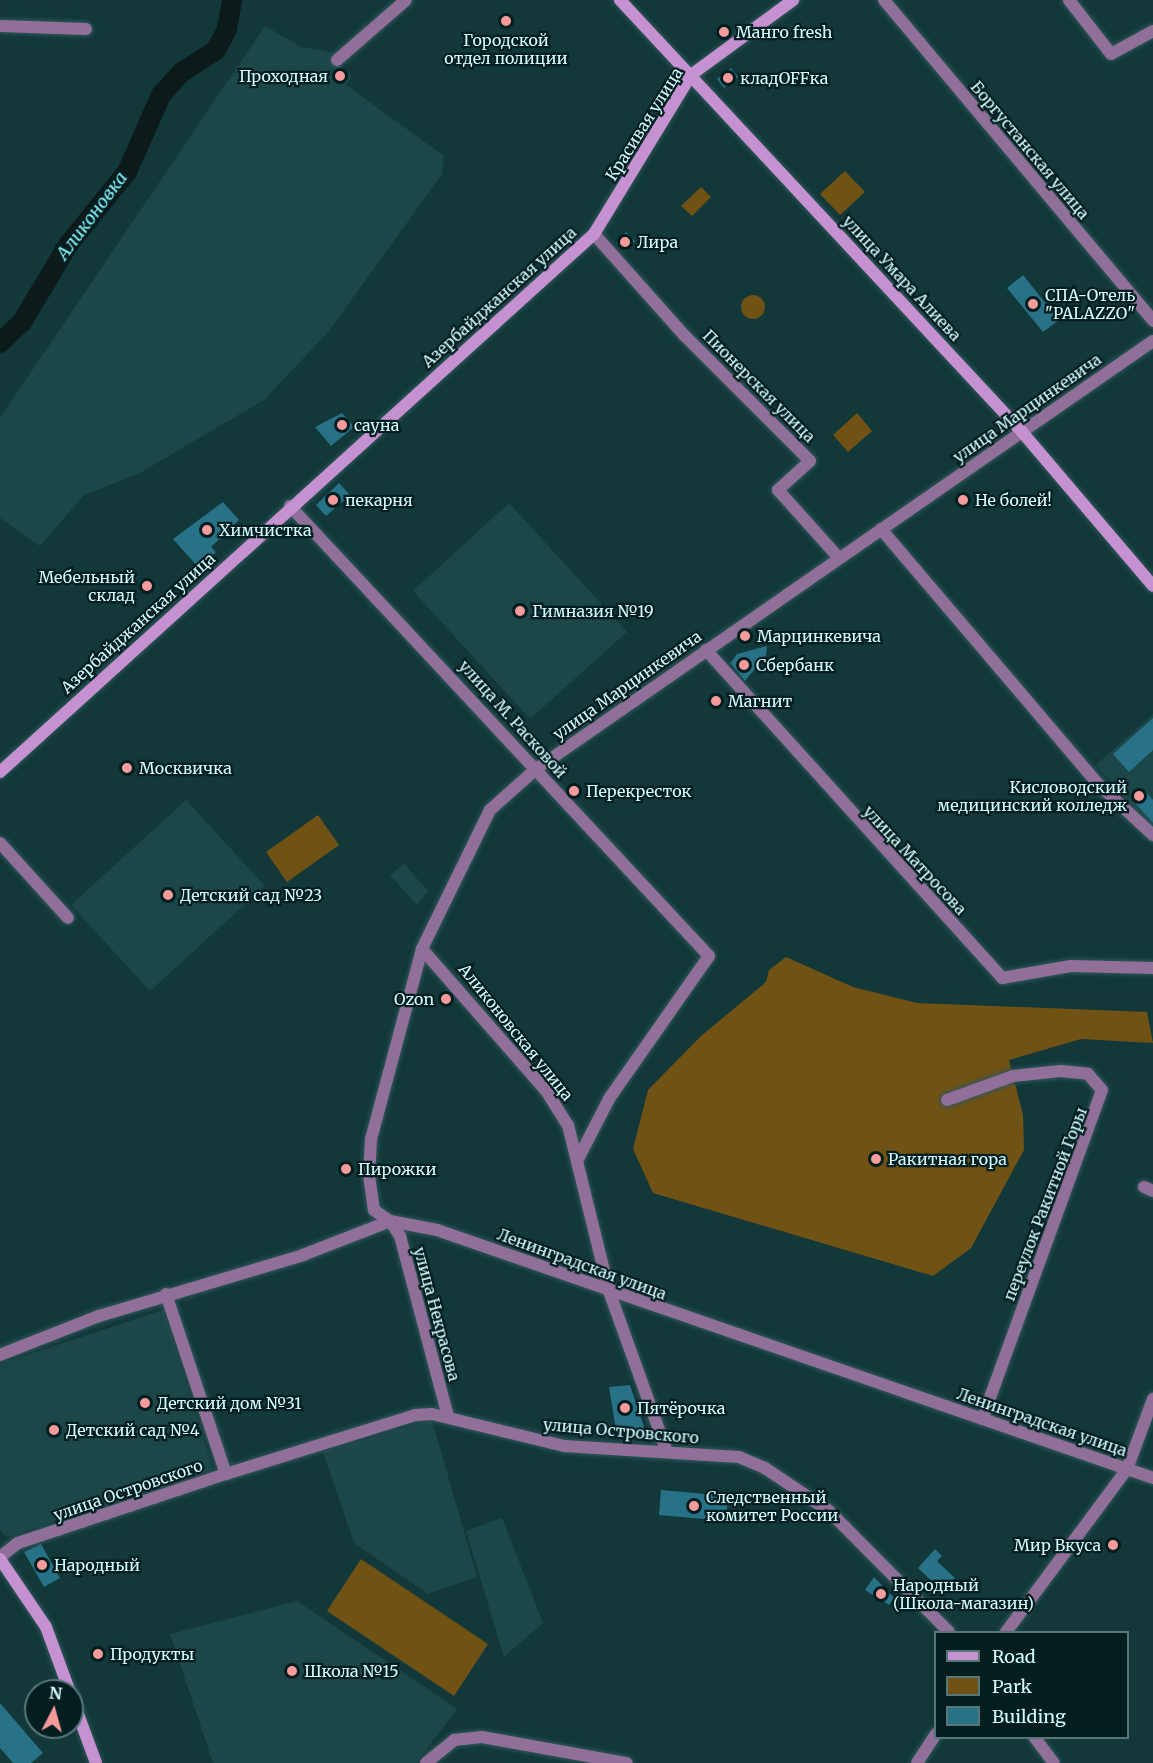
<!DOCTYPE html>
<meta charset="utf-8">
<style>
body{margin:0}
#map{position:relative;width:1153px;height:1763px;overflow:hidden;background:#12383a;font-family:Merriweather,serif}
div>[style]{position:absolute}
.built>*{inset:0;background:#1c4749}
.green>*{inset:0;background:#705215}
.round{border-radius:50%}
.river>*{height:20px;margin:-10px;padding:0 10px;transform-origin:10px;border-radius:10px;background:#0c1a1b}
.building>*{inset:0;background:#277287}
.roads{filter:drop-shadow(0 0 2px #315759) drop-shadow(0 0 2px #315759)}
.street>*{height:12px;margin:-6px;padding:0 6px;transform-origin:6px;border-radius:6px;background:#906f98}
.secondary>*{height:12px;margin:-6px;padding:0 6px;transform-origin:6px;border-radius:6px;background:#c591d1}
.dots>*{width:16px;height:16px;translate:-50% -50%;box-sizing:border-box;border:3px solid #041e20;border-radius:50%}
span{translate:-50% -50%;white-space:nowrap;text-align:center;line-height:1.15;-webkit-text-stroke:4.5px #041e20;paint-order:stroke}
.poi-label{font-size:16px;color:#d2fcfe}
.left{translate:0 -50%;text-align:left}
.right{translate:-100% -50%;text-align:right}
.street-label{font-size:16px;color:#d2fcfe}
.water-label{font-size:18px;color:#87f7fc;font-style:italic}
.legend{position:absolute;left:934px;top:1631px;width:195px;height:108px;box-sizing:border-box;background:#041e20;border:2px solid #567779;margin:0;padding:8px 10px;list-style:none;font-size:18px;color:#d2fcfe}
.legend li{display:flex;align-items:center;gap:12px;height:30px}
.legend b{width:30px;border:2px solid #567779}
.north{position:absolute;left:24px;top:1679px;width:60px;height:60px;box-sizing:border-box;background:#041e20;border:2px solid #567779;border-radius:50%;rotate:6deg;font-size:16px;font-weight:700;line-height:24px;text-align:center;color:#d2fcfe}
.north::after{content:'';display:block;margin:auto;width:21px;height:27px;background:#f59b9b;clip-path:polygon(50% 0,100% 100%,50% 72%,0 100%)}
</style>
<div id="map">
<div class="built">
<i style="clip-path:polygon(265px 26px,301px 47px,336px 53px,340px 66px,352px 76px,346px 85px,444px 156px,442px 174px,329px 331px,264px 400px,138px 474px,84px 495px,40px 546px,0 518px,0 418px)"></i>
<i style="clip-path:polygon(509px 503px,627px 632px,530px 719px,413px 591px)"></i>
<i style="clip-path:polygon(1153px 714px,1153px 828px,1096px 765px)"></i>
<i style="clip-path:polygon(186px 800px,265px 886px,150px 991px,71px 905px)"></i>
<i style="clip-path:polygon(404px 864px,428px 891px,417px 905px,390px 875px)"></i>
<i style="clip-path:polygon(163px 1310px,213px 1469px,6px 1537px,0 1530px,0 1364px)"></i>
<i style="clip-path:polygon(432px 1420px,477px 1577px,428px 1594px,354px 1543px,323px 1452px)"></i>
<i style="clip-path:polygon(502px 1518px,543px 1623px,504px 1657px,466px 1531px)"></i>
<i style="clip-path:polygon(297px 1601px,457px 1709px,416px 1763px,213px 1763px,170px 1634px)"></i>
</div>
<div class="green">
<i style="clip-path:polygon(845px 171px,865px 192px,840px 215px,820px 194px)"></i>
<i style="clip-path:polygon(701px 187px,711px 197px,692px 216px,681px 206px)"></i>
<i class="round" style="left:741px;top:295px;width:24px;height:24px"></i>
<i style="clip-path:polygon(857px 413px,872px 431px,848px 452px,833px 435px)"></i>
<i style="clip-path:polygon(318px 815px,339px 845px,287px 882px,266px 852px)"></i>
<i style="clip-path:polygon(786px 957px,853px 987px,917px 1003px,1147px 1012px,1153px 1043px,1081px 1039px,1009px 1060px,1023px 1115px,1024px 1150px,971px 1248px,933px 1276px,653px 1193px,633px 1149px,648px 1090px,701px 1036px,766px 982px,769px 970px)"></i>
<i style="clip-path:polygon(361px 1559px,488px 1644px,454px 1696px,327px 1611px)"></i>
</div>
<div class="river">
<i style="left:0;top:343px;width:30px;rotate:-44deg"></i>
<i style="left:22px;top:322px;width:90px;rotate:-59.1deg"></i>
<i style="left:68px;top:245px;width:94px;rotate:-51.1deg"></i>
<i style="left:127px;top:172px;width:84px;rotate:-66.2deg"></i>
<i style="left:161px;top:95px;width:31px;rotate:-48deg"></i>
<i style="left:182px;top:72px;width:40px;rotate:-32.9deg"></i>
<i style="left:216px;top:50px;width:24px;rotate:-62deg"></i>
<i style="left:227px;top:29px;width:29px;rotate:-80deg"></i>
</div>
<div class="building">
<i style="clip-path:polygon(731px 68px,738px 77px,724px 88px,717px 79px)"></i>
<i style="clip-path:polygon(626px 232px,635px 241px,625px 251px,616px 243px)"></i>
<i style="clip-path:polygon(1023px 275px,1059px 320px,1043px 332px,1007px 288px)"></i>
<i style="clip-path:polygon(342px 413px,354px 427px,331px 446px,315px 427px)"></i>
<i style="clip-path:polygon(339px 483px,350px 495px,326px 516px,316px 505px)"></i>
<i style="clip-path:polygon(223px 502px,239px 520px,211px 547px,216px 552px,199px 568px,173px 539px)"></i>
<i style="clip-path:polygon(767px 646px,766px 655px,745px 681px,730px 663px,737px 654px)"></i>
<i style="clip-path:polygon(1153px 718px,1153px 750px,1129px 772px,1113px 754px)"></i>
<i style="clip-path:polygon(1145px 791px,1153px 800px,1153px 823px,1134px 802px)"></i>
<i style="clip-path:polygon(630px 1385px,645px 1430px,616px 1430px,609px 1387px)"></i>
<i style="clip-path:polygon(661px 1490px,728px 1496px,726px 1521px,659px 1515px)"></i>
<i style="clip-path:polygon(41px 1544px,60px 1578px,44px 1587px,24px 1552px)"></i>
<i style="clip-path:polygon(935px 1549px,942px 1556px,937px 1561px,955px 1578px,942px 1591px,918px 1568px)"></i>
<i style="clip-path:polygon(874px 1577px,894px 1598px,889px 1605px,865px 1590px)"></i>
<i style="clip-path:polygon(0 1703px,43px 1753px,31px 1763px,13px 1763px,0 1748px)"></i>
</div>
<div class="roads">
<div class="street">
<i style="left:884px;top:0;width:419px;rotate:50deg"></i>
<i style="left:1069px;top:0;width:68px;rotate:52.1deg"></i>
<i style="left:1111px;top:54px;width:48px;rotate:-28.7deg"></i>
<i style="left:0;top:26px;width:86px;rotate:2deg"></i>
<i style="left:337px;top:60px;width:91px;rotate:-41deg"></i>
<i style="left:594px;top:234px;width:135px;rotate:48.3deg"></i>
<i style="left:684px;top:335px;width:178px;rotate:45deg"></i>
<i style="left:810px;top:461px;width:43px;rotate:137.8deg"></i>
<i style="left:778px;top:490px;width:91px;rotate:48.1deg"></i>
<i style="left:1153px;top:341px;width:751px;rotate:145.25deg"></i>
<i style="left:536px;top:769px;width:62px;rotate:138.3deg"></i>
<i style="left:490px;top:810px;width:155px;rotate:116.1deg"></i>
<i style="left:422px;top:949px;width:197px;rotate:105deg"></i>
<i style="left:371px;top:1139px;width:36px;rotate:93deg"></i>
<i style="left:369px;top:1175px;width:35px;rotate:82deg"></i>
<i style="left:374px;top:1210px;width:19px;rotate:35deg"></i>
<i style="left:390px;top:1221px;width:48px;rotate:10.8deg"></i>
<i style="left:437px;top:1230px;width:758px;rotate:19.1deg"></i>
<i style="left:290px;top:506px;width:615px;rotate:47.04deg"></i>
<i style="left:709px;top:956px;width:174px;rotate:125deg"></i>
<i style="left:609px;top:1099px;width:70px;rotate:117.3deg"></i>
<i style="left:881px;top:529px;width:335px;rotate:49.6deg"></i>
<i style="left:1098px;top:784px;width:75px;rotate:42.8deg"></i>
<i style="left:706px;top:650px;width:442px;rotate:47.9deg"></i>
<i style="left:1002px;top:978px;width:70px;rotate:-9.9deg"></i>
<i style="left:1071px;top:966px;width:82px;rotate:1.4deg"></i>
<i style="left:0;top:843px;width:101px;rotate:47.8deg"></i>
<i style="left:422px;top:949px;width:190px;rotate:48.8deg"></i>
<i style="left:547px;top:1092px;width:39px;rotate:58deg"></i>
<i style="left:568px;top:1125px;width:171px;rotate:76.1deg"></i>
<i style="left:609px;top:1291px;width:171px;rotate:70.2deg"></i>
<i style="left:947px;top:1100px;width:70px;rotate:-20deg"></i>
<i style="left:1013px;top:1076px;width:48px;rotate:-5.9deg"></i>
<i style="left:1061px;top:1071px;width:27px;rotate:6deg"></i>
<i style="left:1088px;top:1074px;width:21px;rotate:49deg"></i>
<i style="left:1102px;top:1090px;width:350px;rotate:110deg"></i>
<i style="left:1144px;top:1187px;width:10px;rotate:24deg"></i>
<i style="left:390px;top:1221px;width:18px;rotate:56deg"></i>
<i style="left:400px;top:1236px;width:187px;rotate:75.1deg"></i>
<i style="left:166px;top:1294px;width:190px;rotate:71.6deg"></i>
<i style="left:0;top:1355px;width:106px;rotate:-21.5deg"></i>
<i style="left:99px;top:1316px;width:213px;rotate:-16.6deg"></i>
<i style="left:303px;top:1255px;width:93px;rotate:-21.3deg"></i>
<i style="left:0;top:1557px;width:23px;rotate:-38deg"></i>
<i style="left:18px;top:1543px;width:219px;rotate:-18.4deg"></i>
<i style="left:226px;top:1474px;width:198px;rotate:-17.3deg"></i>
<i style="left:415px;top:1415px;width:17px;rotate:-3deg"></i>
<i style="left:432px;top:1414px;width:136px;rotate:13.6deg"></i>
<i style="left:564px;top:1446px;width:175px;rotate:3.6deg"></i>
<i style="left:739px;top:1457px;width:28px;rotate:23deg"></i>
<i style="left:765px;top:1468px;width:77px;rotate:33.9deg"></i>
<i style="left:829px;top:1511px;width:170px;rotate:45.2deg"></i>
<i style="left:1006px;top:1632px;width:203px;rotate:-53.4deg"></i>
<i style="left:1127px;top:1469px;width:75px;rotate:-69.6deg"></i>
<i style="left:1035px;top:1738px;width:31px;rotate:53deg"></i>
<i style="left:426px;top:1763px;width:36px;rotate:-39deg"></i>
<i style="left:454px;top:1740px;width:28px;rotate:-6deg"></i>
<i style="left:482px;top:1737px;width:147px;rotate:10.2deg"></i>
<i style="left:917px;top:1763px;width:35px;rotate:-57deg"></i>
</div>
<div class="secondary">
<i style="left:620px;top:0;width:590px;rotate:47.06deg"></i>
<i style="left:1022px;top:432px;width:202px;rotate:49.6deg"></i>
<i style="left:0;top:772px;width:801px;rotate:-42.17deg"></i>
<i style="left:594px;top:234px;width:186px;rotate:-58.6deg"></i>
<i style="left:691px;top:75px;width:127px;rotate:-36.3deg"></i>
<i style="left:0;top:1559px;width:82px;rotate:55.9deg"></i>
<i style="left:46px;top:1627px;width:145px;rotate:69.8deg"></i>
</div>
</div>
<div class="dots">
<i style="left:506px;top:21px;background:#f59b9b"></i>
<i style="left:724px;top:32px;background:#f59b9b"></i>
<i style="left:340px;top:76px;background:#f59b9b"></i>
<i style="left:728px;top:78px;background:#f59b9b"></i>
<i style="left:625px;top:242px;background:#f59b9b"></i>
<i style="left:1033px;top:304px;background:#f59b9b"></i>
<i style="left:342px;top:425px;background:#f59b9b"></i>
<i style="left:333px;top:500px;background:#f59b9b"></i>
<i style="left:963px;top:500px;background:#f59b9b"></i>
<i style="left:207px;top:530px;background:#f59b9b"></i>
<i style="left:147px;top:586px;background:#f59b9b"></i>
<i style="left:520px;top:611px;background:#f59b9b"></i>
<i style="left:745px;top:636px;background:#f59b9b"></i>
<i style="left:744px;top:665px;background:#f59b9b"></i>
<i style="left:716px;top:701px;background:#f59b9b"></i>
<i style="left:127px;top:768px;background:#f59b9b"></i>
<i style="left:574px;top:791px;background:#f59b9b"></i>
<i style="left:1139px;top:796px;background:#f59b9b"></i>
<i style="left:168px;top:895px;background:#f59b9b"></i>
<i style="left:446px;top:999px;background:#f59b9b"></i>
<i style="left:876px;top:1159px;background:#f59b9b"></i>
<i style="left:346px;top:1169px;background:#f59b9b"></i>
<i style="left:145px;top:1403px;background:#f59b9b"></i>
<i style="left:625px;top:1408px;background:#f59b9b"></i>
<i style="left:54px;top:1430px;background:#f59b9b"></i>
<i style="left:694px;top:1506px;background:#f59b9b"></i>
<i style="left:1113px;top:1545px;background:#f59b9b"></i>
<i style="left:42px;top:1565px;background:#f59b9b"></i>
<i style="left:881px;top:1594px;background:#f59b9b"></i>
<i style="left:98px;top:1654px;background:#f59b9b"></i>
<i style="left:292px;top:1671px;background:#f59b9b"></i>
</div>
<div class="poi-label">
<span class="left" style="left:736px;top:32px">Манго fresh</span>
<span style="left:506px;top:49px">Городской<br>отдел полиции</span>
<span class="right" style="left:328px;top:76px">Проходная</span>
<span class="left" style="left:740px;top:78px">кладOFFка</span>
<span class="left" style="left:637px;top:242px">Лира</span>
<span class="left" style="left:1045px;top:304px">СПА-Отель<br>"PALAZZO"</span>
<span class="left" style="left:354px;top:425px">сауна</span>
<span class="left" style="left:345px;top:500px">пекарня</span>
<span class="left" style="left:975px;top:500px">Не болей!</span>
<span class="left" style="left:219px;top:530px">Химчистка</span>
<span class="right" style="left:135px;top:586px">Мебельный<br>склад</span>
<span class="left" style="left:532px;top:611px">Гимназия №19</span>
<span class="left" style="left:757px;top:636px">Марцинкевича</span>
<span class="left" style="left:756px;top:665px">Сбербанк</span>
<span class="left" style="left:728px;top:701px">Магнит</span>
<span class="left" style="left:139px;top:768px">Москвичка</span>
<span class="right" style="left:1127px;top:796px">Кисловодский<br>медицинский колледж</span>
<span class="left" style="left:586px;top:791px">Перекресток</span>
<span class="left" style="left:180px;top:895px">Детский сад №23</span>
<span class="right" style="left:434px;top:999px">Ozon</span>
<span class="left" style="left:888px;top:1159px">Ракитная гора</span>
<span class="left" style="left:358px;top:1169px">Пирожки</span>
<span class="left" style="left:157px;top:1403px">Детский дом №31</span>
<span class="left" style="left:637px;top:1408px">Пятёрочка</span>
<span class="left" style="left:66px;top:1430px">Детский сад №4</span>
<span class="left" style="left:706px;top:1506px">Следственный<br>комитет России</span>
<span class="right" style="left:1101px;top:1545px">Мир Вкуса</span>
<span class="left" style="left:54px;top:1565px">Народный</span>
<span class="left" style="left:893px;top:1594px">Народный<br>(Школа-магазин)</span>
<span class="left" style="left:110px;top:1654px">Продукты</span>
<span class="left" style="left:304px;top:1671px">Школа №15</span>
</div>
<div class="street-label">
<span style="left:644px;top:124px;rotate:-58deg">Красивая улица</span>
<span style="left:1030px;top:150px;rotate:50deg">Боргустанская улица</span>
<span style="left:902px;top:278px;rotate:47deg">улица Умара Алиева</span>
<span style="left:499px;top:297px;rotate:-42deg">Азербайджанская улица</span>
<span style="left:759px;top:386px;rotate:45deg">Пионерская улица</span>
<span style="left:1027px;top:408px;rotate:-35deg">улица Марцинкевича</span>
<span style="left:138px;top:623px;rotate:-42deg">Азербайджанская улица</span>
<span style="left:627px;top:685px;rotate:-35deg">улица Марцинкевича</span>
<span style="left:513px;top:719px;rotate:48deg">улица М. Расковой</span>
<span style="left:915px;top:860px;rotate:47deg">улица Матросова</span>
<span style="left:516px;top:1032px;rotate:51deg">Аликоновская улица</span>
<span style="left:1045px;top:1204px;rotate:-69deg">переулок Ракитной Горы</span>
<span style="left:582px;top:1264px;rotate:20deg">Ленинградская улица</span>
<span style="left:437px;top:1314px;rotate:75deg">улица Некрасова</span>
<span style="left:1042px;top:1422px;rotate:19deg">Ленинградская улица</span>
<span style="left:621px;top:1431px;rotate:5deg">улица Островского</span>
<span style="left:128px;top:1490px;rotate:-19deg">улица Островского</span>
</div>
<div class="water-label">
<span style="left:92px;top:216px;rotate:-53deg">Аликоновка</span>
</div>
<ul class="legend">
<li><b style="height:8px;background:#c591d1"></b>Road</li>
<li><b style="height:16px;background:#705215"></b>Park</li>
<li><b style="height:16px;background:#277287"></b>Building</li>
</ul>
<div class="north">N</div>
</div>
